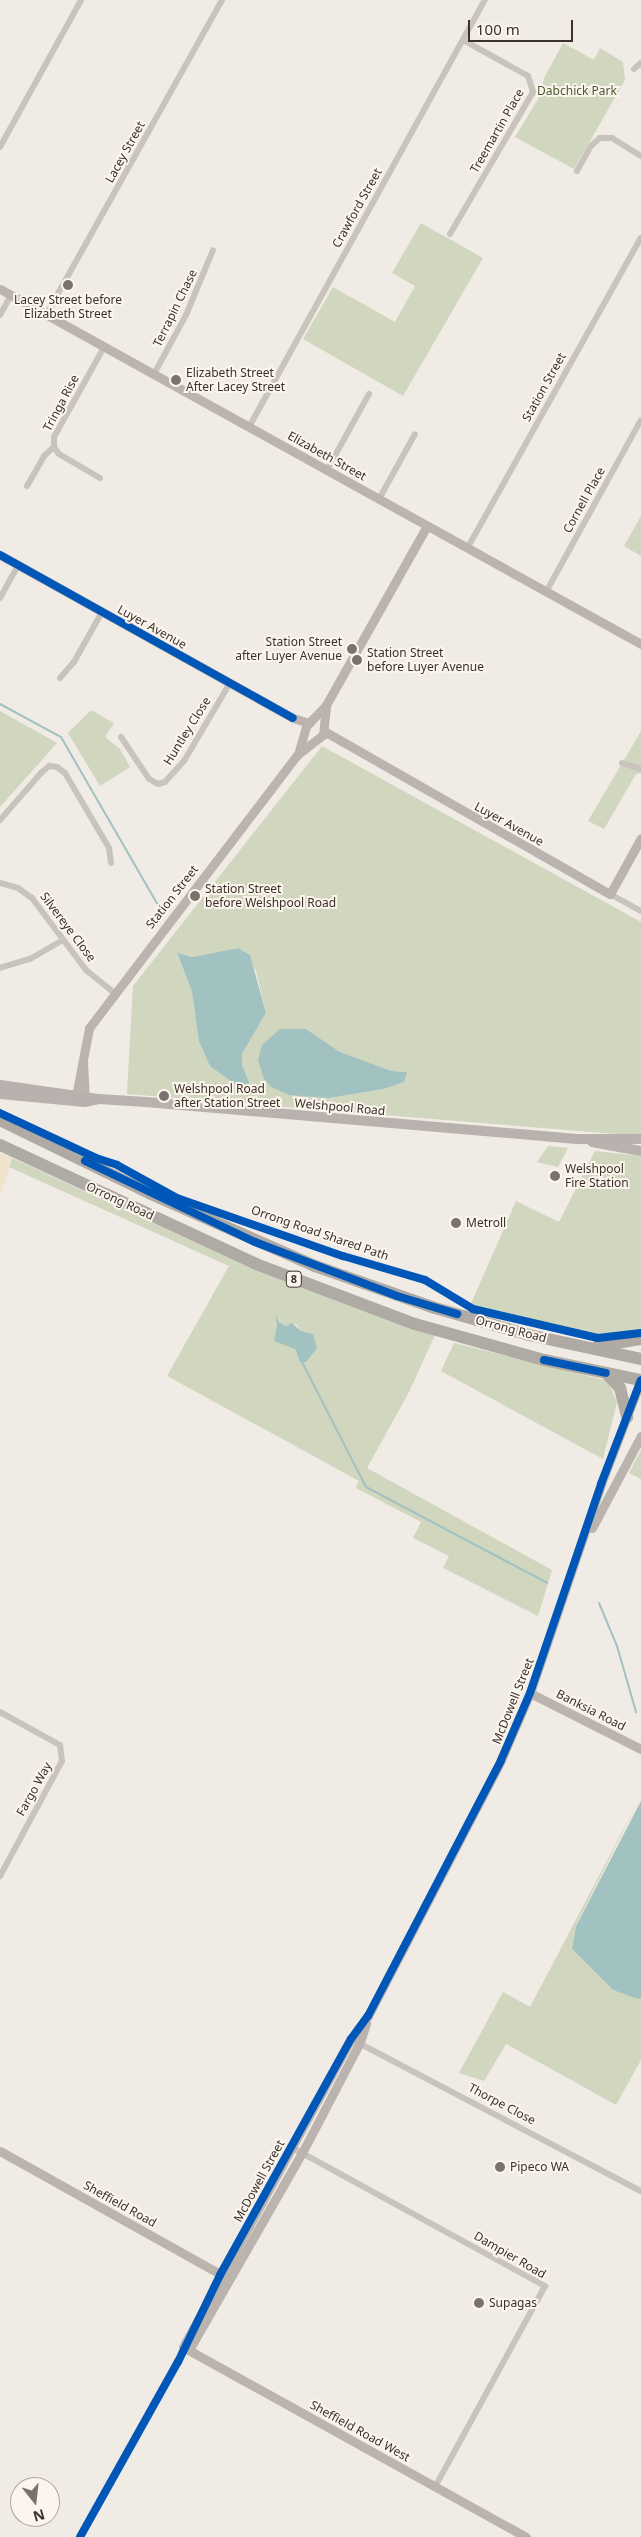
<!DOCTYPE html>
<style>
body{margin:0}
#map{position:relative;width:641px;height:2537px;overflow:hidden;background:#f0ebe5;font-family:"Noto Sans",sans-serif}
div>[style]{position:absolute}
.green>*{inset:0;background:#d1d6bf}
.sand>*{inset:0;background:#efe3cc}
.water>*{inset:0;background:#a1c2c1}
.stream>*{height:2px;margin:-1px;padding:0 1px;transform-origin:1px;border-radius:1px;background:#a1c2c1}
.street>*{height:6px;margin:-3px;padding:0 3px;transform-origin:3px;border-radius:3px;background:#c9c3be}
.secondary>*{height:9px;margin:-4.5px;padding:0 4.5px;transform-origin:4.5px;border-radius:4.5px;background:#bab3ae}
.primary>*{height:10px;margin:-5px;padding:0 5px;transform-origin:5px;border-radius:5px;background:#b8b1ad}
.highway>*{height:12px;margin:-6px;padding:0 6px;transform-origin:6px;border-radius:6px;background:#afaaa4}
.cycleway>*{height:8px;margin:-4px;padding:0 4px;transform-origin:4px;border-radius:4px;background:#0057b8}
.dots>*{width:14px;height:14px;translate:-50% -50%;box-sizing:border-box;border:2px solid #fbf5ee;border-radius:50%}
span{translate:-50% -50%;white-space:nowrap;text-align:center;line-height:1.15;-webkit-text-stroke:4px #fbf5ee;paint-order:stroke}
.shield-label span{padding:1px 4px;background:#fbf5ee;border:1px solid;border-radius:4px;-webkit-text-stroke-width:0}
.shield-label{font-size:11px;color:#3b302b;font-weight:700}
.park-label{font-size:12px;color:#4a5a2e}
.street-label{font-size:12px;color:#3b302b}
.poi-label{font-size:12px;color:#3b302b}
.left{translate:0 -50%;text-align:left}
.right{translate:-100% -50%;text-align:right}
.north{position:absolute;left:10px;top:2477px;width:50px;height:50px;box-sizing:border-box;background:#fbf5ee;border:1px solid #aea6a0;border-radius:50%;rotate:164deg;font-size:14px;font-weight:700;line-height:20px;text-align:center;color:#3b302b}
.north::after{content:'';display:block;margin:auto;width:18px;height:22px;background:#7a716c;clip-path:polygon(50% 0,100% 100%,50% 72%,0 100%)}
.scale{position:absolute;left:468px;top:20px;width:105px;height:22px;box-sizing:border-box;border:2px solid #3b302b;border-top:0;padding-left:6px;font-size:15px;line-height:18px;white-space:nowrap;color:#3b302b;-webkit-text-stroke:4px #fbf5ee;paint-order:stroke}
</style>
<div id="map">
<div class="green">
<i style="clip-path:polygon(563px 43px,594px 60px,600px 48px,623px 62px,625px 80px,574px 169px,515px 137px,541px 94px,544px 78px)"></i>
<i style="clip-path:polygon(421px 223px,483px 258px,403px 396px,303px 339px,333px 287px,395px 322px,415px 286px,392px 273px)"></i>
<i style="clip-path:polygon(641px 516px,641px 556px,624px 546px)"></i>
<i style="clip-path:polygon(91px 710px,114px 723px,105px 737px,120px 749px,130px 767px,100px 786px,68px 733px)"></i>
<i style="clip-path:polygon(0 711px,57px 743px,0 807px)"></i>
<i style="clip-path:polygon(641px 731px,641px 773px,636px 774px,604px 829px,588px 821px)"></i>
<i style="clip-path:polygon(evenodd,322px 746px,641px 922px,641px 1136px,127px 1094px,133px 986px,322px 746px,238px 948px,256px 971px,266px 1013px,242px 1054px,242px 1065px,249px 1082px,195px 1015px,192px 992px,177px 954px,192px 957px,238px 948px,322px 746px,306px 1029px,340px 1052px,392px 1071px,406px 1072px,404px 1082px,384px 1089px,329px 1098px,306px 1029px)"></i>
<i style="clip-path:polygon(548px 1146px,568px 1148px,558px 1167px,537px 1162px)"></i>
<i style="clip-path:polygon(595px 1151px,641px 1156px,641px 1330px,620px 1334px,593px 1334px,470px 1306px,516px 1201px,559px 1222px)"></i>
<i style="clip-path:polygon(evenodd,12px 1158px,255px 1270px,435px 1335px,409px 1392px,367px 1468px,552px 1570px,538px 1616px,443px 1568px,449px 1556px,413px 1538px,421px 1522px,356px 1488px,359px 1481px,167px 1376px,229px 1266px,9px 1167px,12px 1158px,275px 1314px,279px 1322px,286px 1326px,296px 1324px,301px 1331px,300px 1362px,295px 1349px,279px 1341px,275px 1314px)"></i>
<i style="clip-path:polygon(454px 1343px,608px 1381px,617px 1402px,603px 1459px,441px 1371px)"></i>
<i style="clip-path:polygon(641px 1450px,641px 1479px,629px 1473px)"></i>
<i style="clip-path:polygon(641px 1796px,576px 1925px,572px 1949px,613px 1990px,641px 1998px,641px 2060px,616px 2105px,506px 2044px,484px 2081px,459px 2073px,503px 1992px,530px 2007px)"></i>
</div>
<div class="sand">
<i style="clip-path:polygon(0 1153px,12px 1158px,0 1197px)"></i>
</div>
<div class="water">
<i style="clip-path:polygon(238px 948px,250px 955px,266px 1013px,242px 1054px,242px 1065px,249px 1082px,246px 1092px,210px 1066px,199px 1041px,192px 992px,177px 953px,192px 957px)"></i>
<i style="clip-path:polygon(280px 1029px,306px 1029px,340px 1052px,392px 1071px,407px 1072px,404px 1082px,384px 1089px,329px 1098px,289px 1095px,271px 1087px,264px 1079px,258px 1060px,262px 1045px)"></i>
<i style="clip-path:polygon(275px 1314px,279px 1322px,286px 1326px,292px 1323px,301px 1331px,313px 1334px,317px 1348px,306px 1362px,300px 1362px,295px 1349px,274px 1341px,277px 1326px)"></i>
<i style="clip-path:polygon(641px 1801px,641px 1998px,638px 1999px,613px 1990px,572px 1949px,576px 1926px)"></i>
</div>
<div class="stream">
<i style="left:0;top:704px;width:69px;rotate:28.4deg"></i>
<i style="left:61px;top:737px;width:192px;rotate:60deg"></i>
<i style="left:302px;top:1362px;width:140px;rotate:62.9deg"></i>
<i style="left:366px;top:1487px;width:205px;rotate:27.9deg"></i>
<i style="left:599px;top:1603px;width:47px;rotate:67.3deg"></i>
<i style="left:617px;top:1646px;width:69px;rotate:73.9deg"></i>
</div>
<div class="street">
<i style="left:634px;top:69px;width:9px;rotate:-41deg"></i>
<i style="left:0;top:147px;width:168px;rotate:-61.1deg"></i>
<i style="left:577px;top:171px;width:29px;rotate:-61deg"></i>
<i style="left:591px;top:146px;width:12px;rotate:-42deg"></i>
<i style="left:600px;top:138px;width:12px"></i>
<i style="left:612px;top:138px;width:34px;rotate:32deg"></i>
<i style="left:450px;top:234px;width:164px;rotate:-59.7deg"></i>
<i style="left:533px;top:92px;width:17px;rotate:-107deg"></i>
<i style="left:528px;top:76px;width:74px;rotate:-151deg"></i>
<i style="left:0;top:315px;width:23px;rotate:-61deg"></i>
<i style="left:46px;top:315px;width:361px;rotate:-60.8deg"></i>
<i style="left:154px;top:374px;width:67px;rotate:-61.5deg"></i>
<i style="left:186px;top:315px;width:70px;rotate:-67.4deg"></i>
<i style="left:249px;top:427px;width:488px;rotate:-61.1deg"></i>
<i style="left:327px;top:470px;width:87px;rotate:-61.1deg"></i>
<i style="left:100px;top:478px;width:48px;rotate:-149.7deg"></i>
<i style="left:59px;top:454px;width:9px;rotate:-126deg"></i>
<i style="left:54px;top:447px;width:10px;rotate:-90deg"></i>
<i style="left:54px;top:437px;width:103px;rotate:-60.9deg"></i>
<i style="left:27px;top:486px;width:34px;rotate:-60deg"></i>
<i style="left:44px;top:456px;width:13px;rotate:-42deg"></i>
<i style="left:379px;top:499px;width:74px;rotate:-61deg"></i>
<i style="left:468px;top:547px;width:354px;rotate:-60.8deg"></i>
<i style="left:546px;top:592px;width:196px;rotate:-61.1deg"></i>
<i style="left:0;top:598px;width:37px;rotate:-61deg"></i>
<i style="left:60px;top:678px;width:21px;rotate:-49deg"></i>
<i style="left:74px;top:662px;width:57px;rotate:-60.8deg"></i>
<i style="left:121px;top:737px;width:50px;rotate:56.3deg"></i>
<i style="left:149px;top:779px;width:10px;rotate:29deg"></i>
<i style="left:158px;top:784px;width:7px;rotate:-16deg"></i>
<i style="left:165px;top:782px;width:28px;rotate:-48deg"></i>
<i style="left:184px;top:761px;width:91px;rotate:-59.5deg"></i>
<i style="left:622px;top:763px;width:20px;rotate:18deg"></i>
<i style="left:0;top:820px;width:62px;rotate:-48.9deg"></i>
<i style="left:41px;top:773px;width:11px;rotate:-41deg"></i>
<i style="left:49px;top:766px;width:8px;rotate:7deg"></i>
<i style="left:57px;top:767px;width:10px;rotate:37deg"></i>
<i style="left:65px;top:773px;width:87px;rotate:59.6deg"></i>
<i style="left:109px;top:848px;width:15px;rotate:82deg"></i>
<i style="left:0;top:883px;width:19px;rotate:16deg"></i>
<i style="left:18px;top:888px;width:17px;rotate:36deg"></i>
<i style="left:32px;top:898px;width:90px;rotate:53.1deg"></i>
<i style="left:86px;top:970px;width:36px;rotate:39deg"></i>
<i style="left:610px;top:894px;width:35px;rotate:29deg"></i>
<i style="left:0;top:968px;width:31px;rotate:-17deg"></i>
<i style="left:30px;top:959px;width:36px;rotate:-30deg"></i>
<i style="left:0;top:1712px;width:68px;rotate:28.8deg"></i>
<i style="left:60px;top:1745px;width:16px;rotate:83deg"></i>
<i style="left:62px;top:1761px;width:131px;rotate:118.3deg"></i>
<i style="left:351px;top:2039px;width:327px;rotate:27.7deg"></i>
<i style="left:291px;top:2147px;width:290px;rotate:28.7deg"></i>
<i style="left:545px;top:2286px;width:229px;rotate:118.7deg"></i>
<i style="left:80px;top:2537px;width:201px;rotate:-60.8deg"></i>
<i style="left:178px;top:2362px;width:16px;rotate:-72deg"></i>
</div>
<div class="secondary">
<i style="left:0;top:289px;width:733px;rotate:28.98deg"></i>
<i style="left:0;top:555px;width:335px;rotate:29.1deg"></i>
<i style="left:293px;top:718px;width:17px;rotate:17deg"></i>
<i style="left:324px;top:731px;width:329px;rotate:29.7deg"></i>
<i style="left:610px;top:894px;width:64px;rotate:-61deg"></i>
<i style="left:299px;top:751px;width:26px;rotate:-74deg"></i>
<i style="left:306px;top:726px;width:29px;rotate:-46deg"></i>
<i style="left:326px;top:705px;width:206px;rotate:-60.6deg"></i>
<i style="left:83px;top:1061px;width:41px;rotate:87.2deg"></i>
<i style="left:75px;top:1101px;width:74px;rotate:-79.1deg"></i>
<i style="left:89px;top:1028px;width:343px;rotate:-52.7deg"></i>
<i style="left:297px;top:755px;width:33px;rotate:-38deg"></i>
<i style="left:323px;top:735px;width:30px;rotate:-84deg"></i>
<i style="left:592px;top:1528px;width:104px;rotate:-62deg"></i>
<i style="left:530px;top:1693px;width:124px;rotate:26.8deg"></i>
<i style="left:0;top:2151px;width:257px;rotate:29.2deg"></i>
<i style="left:189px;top:2350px;width:227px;rotate:-60.2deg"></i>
<i style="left:302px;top:2153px;width:125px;rotate:-62.4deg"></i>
<i style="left:360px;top:2042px;width:20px;rotate:-72deg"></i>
<i style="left:526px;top:2537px;width:392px;rotate:-151deg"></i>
<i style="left:183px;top:2347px;width:351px;rotate:-61.4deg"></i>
<i style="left:351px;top:2039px;width:29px;rotate:-54deg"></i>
<i style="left:368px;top:2016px;width:288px;rotate:-62.5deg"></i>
<i style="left:501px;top:1760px;width:73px;rotate:-66.6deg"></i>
<i style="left:530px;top:1693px;width:221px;rotate:-71.2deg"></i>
<i style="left:601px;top:1484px;width:111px;rotate:-69deg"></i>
</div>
<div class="primary">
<i style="left:0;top:1085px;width:99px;rotate:8.1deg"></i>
<i style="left:0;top:1094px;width:85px;rotate:5.4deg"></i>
<i style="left:85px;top:1102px;width:14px;rotate:-12deg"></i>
<i style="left:99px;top:1099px;width:47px;rotate:3.7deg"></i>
<i style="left:146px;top:1102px;width:435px;rotate:4.9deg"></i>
<i style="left:579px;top:1139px;width:62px"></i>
<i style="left:592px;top:1142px;width:50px;rotate:10.4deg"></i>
</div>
<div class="highway">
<i style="left:0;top:1120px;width:168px;rotate:26.1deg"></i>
<i style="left:151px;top:1194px;width:179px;rotate:23.7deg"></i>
<i style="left:315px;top:1266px;width:127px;rotate:19.3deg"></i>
<i style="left:435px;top:1308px;width:98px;rotate:16deg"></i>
<i style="left:529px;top:1335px;width:115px;rotate:12.1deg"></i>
<i style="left:0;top:1145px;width:282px;rotate:24.9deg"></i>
<i style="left:256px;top:1264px;width:170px;rotate:20.7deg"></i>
<i style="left:415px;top:1324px;width:134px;rotate:15.6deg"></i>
<i style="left:544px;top:1360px;width:99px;rotate:11.7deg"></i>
<i style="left:598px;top:1346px;width:44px;rotate:-9.2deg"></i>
<i style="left:606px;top:1373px;width:21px;rotate:47deg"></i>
<i style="left:620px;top:1388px;width:30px;rotate:76deg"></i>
</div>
<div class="cycleway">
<i style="left:0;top:555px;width:335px;rotate:29.1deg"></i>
<i style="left:0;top:1113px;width:106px;rotate:25.1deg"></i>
<i style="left:96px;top:1158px;width:22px;rotate:18deg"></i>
<i style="left:117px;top:1165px;width:68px;rotate:28.8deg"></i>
<i style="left:177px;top:1198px;width:176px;rotate:19.3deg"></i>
<i style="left:343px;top:1256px;width:85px;rotate:16.3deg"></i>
<i style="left:425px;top:1280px;width:56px;rotate:31.1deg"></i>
<i style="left:473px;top:1309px;width:128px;rotate:13.1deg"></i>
<i style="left:598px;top:1338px;width:43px;rotate:-6.6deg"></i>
<i style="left:85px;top:1161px;width:188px;rotate:25.5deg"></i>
<i style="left:255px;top:1242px;width:152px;rotate:20.8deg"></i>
<i style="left:397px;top:1296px;width:63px;rotate:16.7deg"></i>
<i style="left:544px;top:1360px;width:63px;rotate:11.8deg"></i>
<i style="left:80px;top:2537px;width:201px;rotate:-60.8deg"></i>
<i style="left:178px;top:2362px;width:97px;rotate:-64.2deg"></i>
<i style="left:220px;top:2275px;width:270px;rotate:-61deg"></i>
<i style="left:351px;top:2039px;width:29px;rotate:-54deg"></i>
<i style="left:368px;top:2016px;width:288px;rotate:-62.5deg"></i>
<i style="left:501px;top:1760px;width:73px;rotate:-66.6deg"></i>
<i style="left:530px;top:1693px;width:221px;rotate:-71.2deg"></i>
<i style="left:601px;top:1484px;width:111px;rotate:-69deg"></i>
</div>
<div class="dots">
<i style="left:68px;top:285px;background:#7a716c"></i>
<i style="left:176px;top:380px;background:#7a716c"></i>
<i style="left:352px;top:649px;background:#7a716c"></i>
<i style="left:357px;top:660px;background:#7a716c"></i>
<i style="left:195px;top:896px;background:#7a716c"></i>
<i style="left:164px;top:1096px;background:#7a716c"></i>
<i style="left:555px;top:1176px;background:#7a716c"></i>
<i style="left:456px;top:1223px;background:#7a716c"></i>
<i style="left:500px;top:2167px;background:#7a716c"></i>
<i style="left:479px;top:2303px;background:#7a716c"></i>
</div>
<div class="shield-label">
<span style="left:294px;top:1279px">8</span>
</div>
<div class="park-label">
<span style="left:577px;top:91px">Dabchick Park</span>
</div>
<div class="street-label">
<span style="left:497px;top:131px;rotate:-60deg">Treemartin Place</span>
<span style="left:125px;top:152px;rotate:-61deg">Lacey Street</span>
<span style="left:357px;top:208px;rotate:-61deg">Crawford Street</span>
<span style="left:175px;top:308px;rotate:-64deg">Terrapin Chase</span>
<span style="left:544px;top:387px;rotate:-61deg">Station Street</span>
<span style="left:61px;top:403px;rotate:-62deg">Tringa Rise</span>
<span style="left:327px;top:456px;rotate:29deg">Elizabeth Street</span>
<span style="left:584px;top:500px;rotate:-61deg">Cornell Place</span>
<span style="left:152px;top:627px;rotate:29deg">Luyer Avenue</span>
<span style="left:187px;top:731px;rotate:-58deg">Huntley Close</span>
<span style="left:509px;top:824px;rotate:29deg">Luyer Avenue</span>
<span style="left:172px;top:897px;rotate:-52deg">Station Street</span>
<span style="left:68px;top:927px;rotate:53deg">Silvereye Close</span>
<span style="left:340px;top:1107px;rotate:5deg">Welshpool Road</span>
<span style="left:120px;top:1201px;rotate:25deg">Orrong Road</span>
<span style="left:320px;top:1233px;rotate:19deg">Orrong Road Shared Path</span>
<span style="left:511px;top:1329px;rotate:15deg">Orrong Road</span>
<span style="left:513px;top:1701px;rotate:-68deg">McDowell Street</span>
<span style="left:591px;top:1710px;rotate:27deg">Banksia Road</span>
<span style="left:34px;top:1789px;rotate:-61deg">Fargo Way</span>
<span style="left:502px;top:2104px;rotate:28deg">Thorpe Close</span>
<span style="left:259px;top:2181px;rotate:-61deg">McDowell Street</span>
<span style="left:120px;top:2204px;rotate:29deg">Sheffield Road</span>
<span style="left:510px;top:2255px;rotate:30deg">Dampier Road</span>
<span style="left:360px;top:2431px;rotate:29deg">Sheffield Road West</span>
</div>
<div class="poi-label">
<span style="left:68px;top:307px">Lacey Street before<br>Elizabeth Street</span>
<span class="left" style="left:186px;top:380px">Elizabeth Street<br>After Lacey Street</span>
<span class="right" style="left:342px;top:649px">Station Street<br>after Luyer Avenue</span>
<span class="left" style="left:367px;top:660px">Station Street<br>before Luyer Avenue</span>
<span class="left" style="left:205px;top:896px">Station Street<br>before Welshpool Road</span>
<span class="left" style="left:174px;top:1096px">Welshpool Road<br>after Station Street</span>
<span class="left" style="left:565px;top:1176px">Welshpool<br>Fire Station</span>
<span class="left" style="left:466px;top:1223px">Metroll</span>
<span class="left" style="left:510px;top:2167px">Pipeco WA</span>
<span class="left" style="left:489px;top:2303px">Supagas</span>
</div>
<div class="north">N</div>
<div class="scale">100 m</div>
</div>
